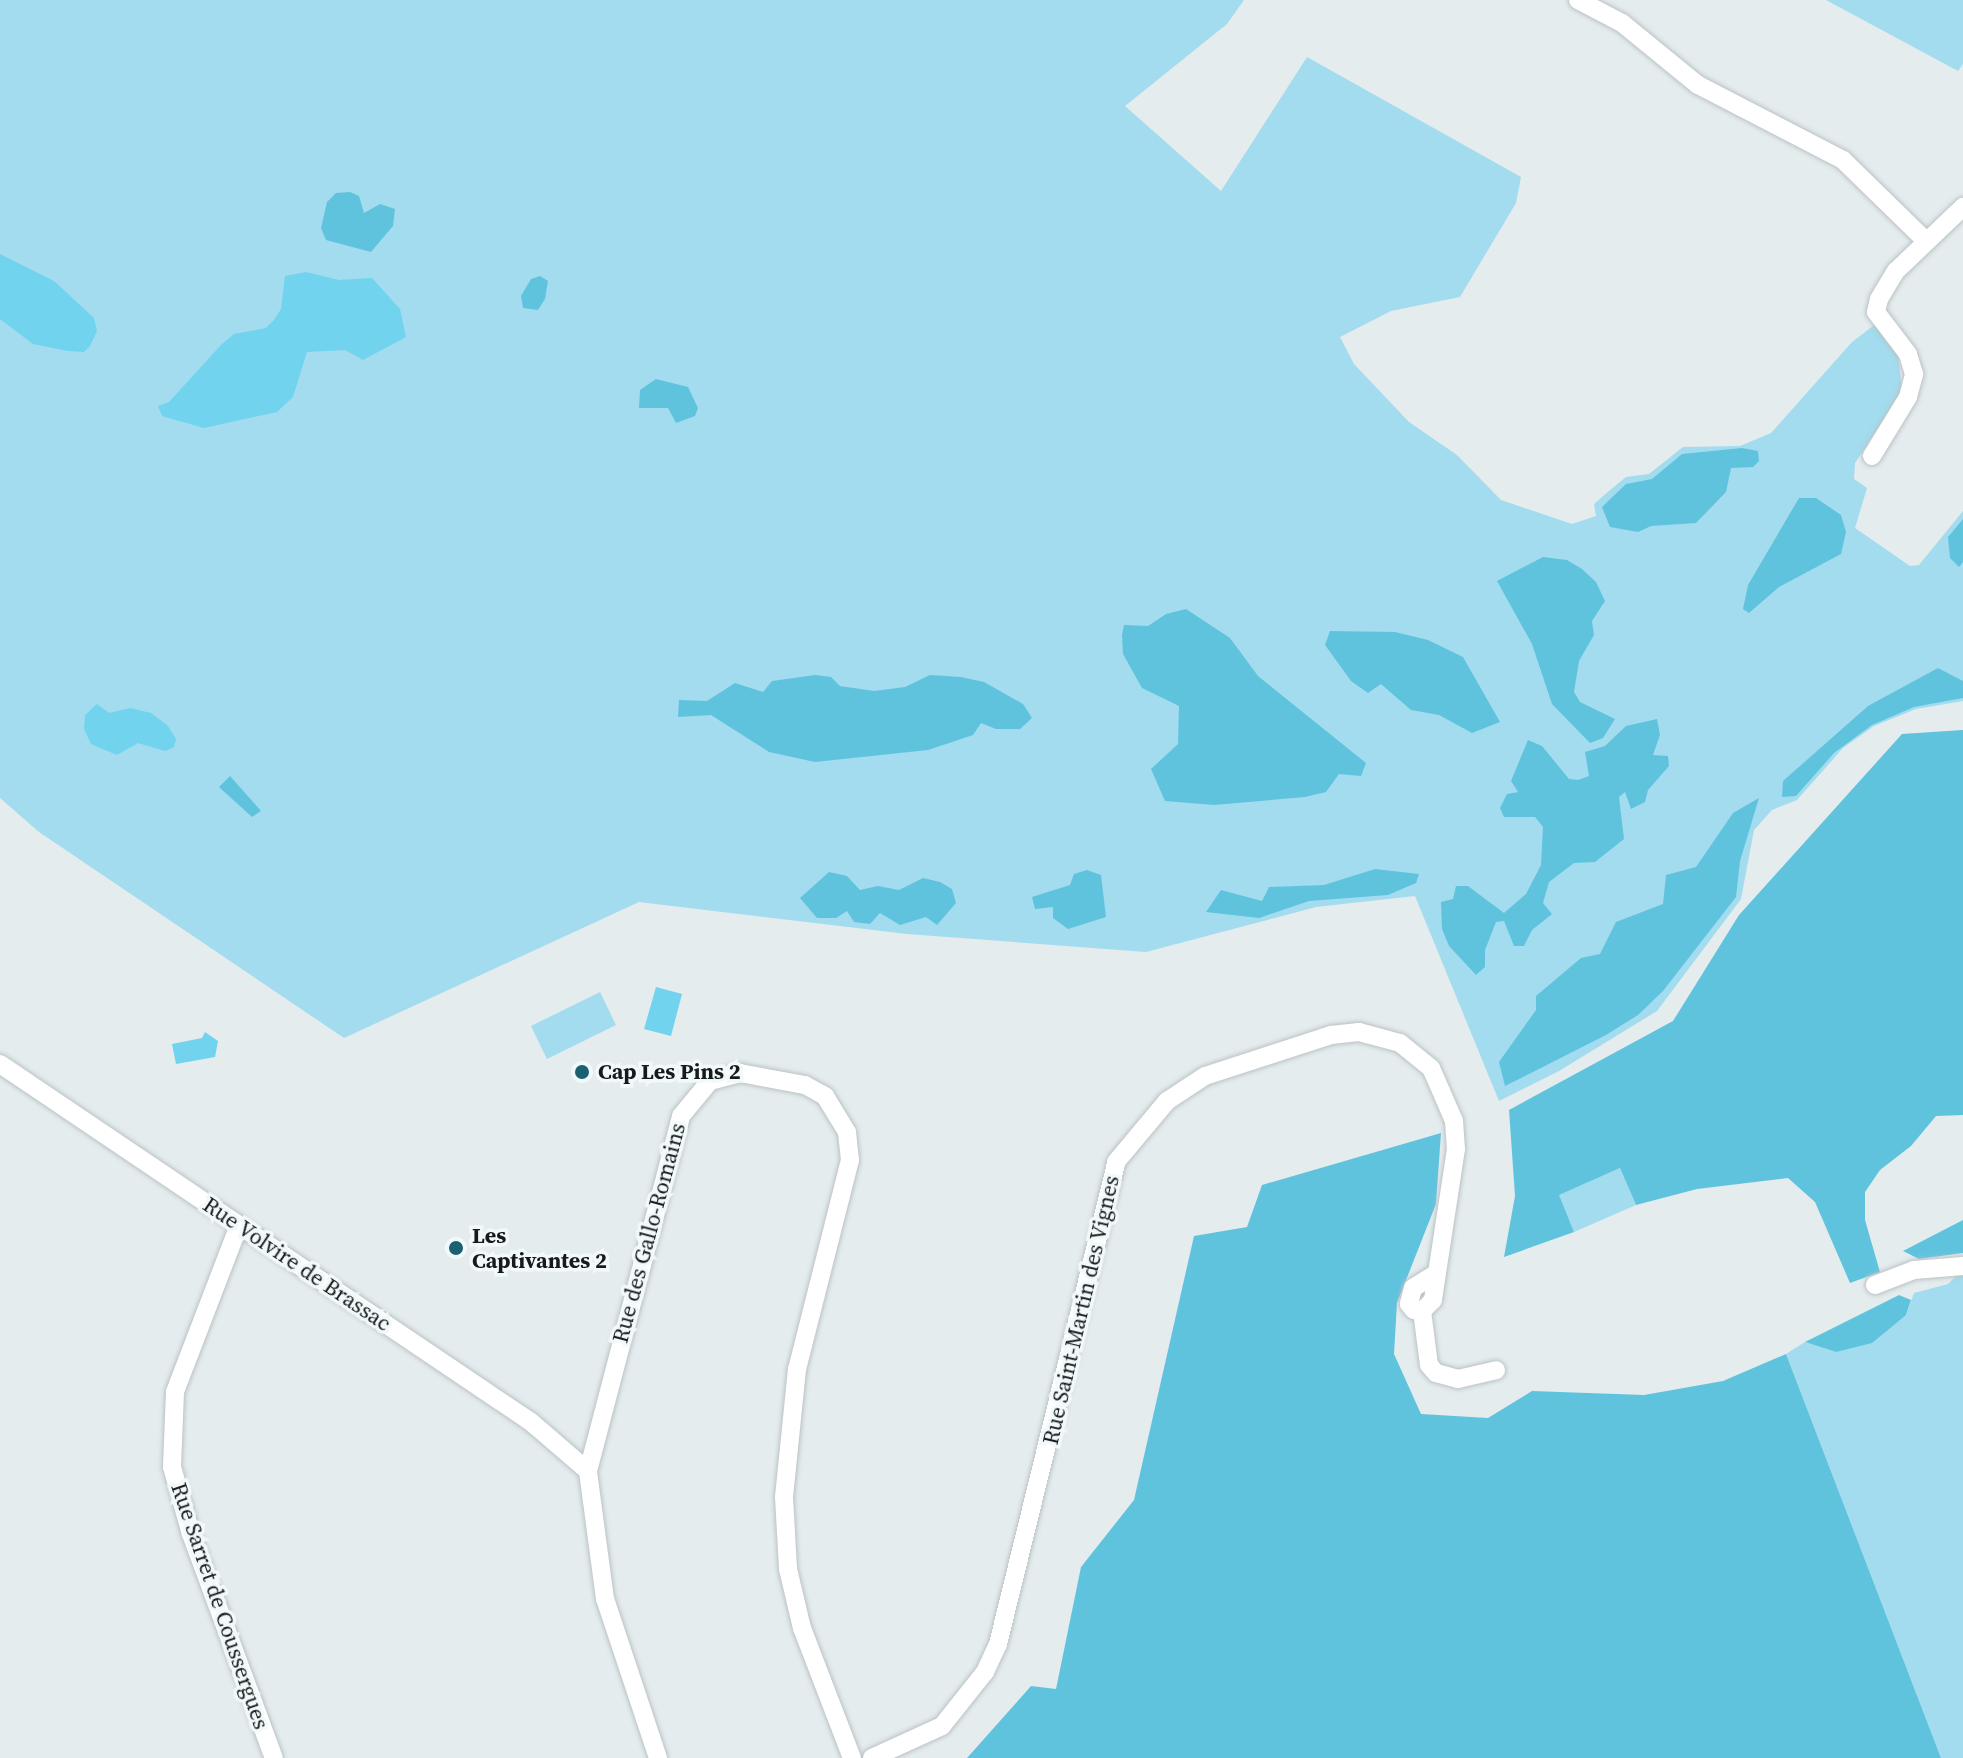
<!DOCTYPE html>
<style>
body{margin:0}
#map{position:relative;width:1963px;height:1758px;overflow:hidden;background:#e4ecee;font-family:"Source Serif 4",serif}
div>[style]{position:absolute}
.green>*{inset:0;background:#a2dcee}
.forest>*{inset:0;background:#60c3de}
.water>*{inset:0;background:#71d3ee}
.roads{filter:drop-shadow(0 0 2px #bbc2c5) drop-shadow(0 0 2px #bbc2c5)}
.minor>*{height:18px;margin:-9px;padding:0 9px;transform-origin:9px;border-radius:9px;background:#fff}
.dots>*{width:22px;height:22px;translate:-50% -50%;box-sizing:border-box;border:4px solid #f1f9fb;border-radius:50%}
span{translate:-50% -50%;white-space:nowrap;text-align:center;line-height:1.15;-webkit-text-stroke:7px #f1f9fb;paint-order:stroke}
.poi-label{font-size:22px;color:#17191a;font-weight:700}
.left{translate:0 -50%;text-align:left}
.street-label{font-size:22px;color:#17191a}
</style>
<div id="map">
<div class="green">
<i style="clip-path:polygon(0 0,1244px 0,1227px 24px,1125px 106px,1221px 191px,1307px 57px,1521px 177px,1516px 203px,1460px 297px,1391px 311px,1340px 337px,1354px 364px,1409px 422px,1457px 455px,1501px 500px,1572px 524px,1596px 516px,1594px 504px,1609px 491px,1626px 477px,1649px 474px,1683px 447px,1740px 446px,1771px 433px,1852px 342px,1873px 326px,1879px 327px,1898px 352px,1902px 392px,1855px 463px,1854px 479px,1867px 488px,1855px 528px,1910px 566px,1919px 565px,1963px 511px,1963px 701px,1916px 709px,1874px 726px,1843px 748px,1797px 800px,1772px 810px,1754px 830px,1741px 899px,1657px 1011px,1559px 1071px,1499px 1101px,1415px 896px,1316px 907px,1146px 952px,907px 934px,639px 902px,344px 1038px,39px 832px,0 798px)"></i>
<i style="clip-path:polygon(1826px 0,1963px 0,1963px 64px,1958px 71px)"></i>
<i style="clip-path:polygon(600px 992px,616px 1025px,547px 1059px,531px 1026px)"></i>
<i style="clip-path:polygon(1620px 1168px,1636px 1205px,1574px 1232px,1558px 1195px)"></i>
<i style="clip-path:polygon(1957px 1275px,1963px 1276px,1963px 1758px,1941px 1758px,1786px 1354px,1805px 1342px,1836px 1352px,1906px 1315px,1914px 1293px,1948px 1284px)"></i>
</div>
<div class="forest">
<i style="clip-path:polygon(350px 192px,359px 196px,364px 213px,380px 204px,395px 209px,393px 226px,371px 252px,326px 240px,321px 228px,327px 202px,336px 193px)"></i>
<i style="clip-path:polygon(540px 276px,548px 281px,545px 299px,538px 310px,523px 308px,521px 296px,531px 279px)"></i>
<i style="clip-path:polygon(656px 379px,688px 387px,698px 408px,695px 416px,676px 423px,668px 408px,639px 408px,640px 390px)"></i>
<i style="clip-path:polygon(1742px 448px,1758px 451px,1759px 461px,1753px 467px,1731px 468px,1726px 492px,1696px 523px,1651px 526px,1638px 532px,1610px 527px,1602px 507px,1626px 484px,1652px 479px,1682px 454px)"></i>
<i style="clip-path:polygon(1799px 498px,1816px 498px,1841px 515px,1846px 532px,1841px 554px,1779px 587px,1749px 613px,1743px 609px,1748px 585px)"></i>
<i style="clip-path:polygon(1963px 519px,1963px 562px,1959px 567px,1950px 558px,1948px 537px)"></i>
<i style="clip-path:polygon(1543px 557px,1567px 560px,1582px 569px,1596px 582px,1605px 601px,1592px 621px,1594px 635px,1579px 661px,1574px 692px,1580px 702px,1615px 719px,1603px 738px,1590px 743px,1552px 704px,1532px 644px,1497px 581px)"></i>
<i style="clip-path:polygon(1186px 609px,1230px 638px,1258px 676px,1366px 763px,1361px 776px,1339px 774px,1326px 792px,1305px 797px,1214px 805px,1165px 801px,1151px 769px,1178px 744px,1179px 706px,1142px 688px,1123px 654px,1122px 635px,1124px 625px,1148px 626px,1166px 614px)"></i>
<i style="clip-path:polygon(1330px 631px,1395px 632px,1428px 640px,1463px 657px,1500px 722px,1472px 733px,1439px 715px,1411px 710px,1381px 684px,1368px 693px,1351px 681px,1325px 645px)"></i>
<i style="clip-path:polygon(1938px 668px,1963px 681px,1963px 698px,1914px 707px,1872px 725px,1834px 753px,1796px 796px,1782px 797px,1783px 781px,1868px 706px)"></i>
<i style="clip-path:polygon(815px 675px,831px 677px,840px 686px,874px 691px,905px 687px,930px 675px,961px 677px,984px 682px,1023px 704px,1032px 718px,1020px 729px,996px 729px,981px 723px,973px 735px,928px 750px,815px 762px,769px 752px,711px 715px,678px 717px,679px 700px,707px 701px,735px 683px,763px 692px,772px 681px)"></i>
<i style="clip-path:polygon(1657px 719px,1660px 735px,1653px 755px,1668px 756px,1669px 766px,1648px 790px,1645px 802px,1631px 809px,1625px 792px,1619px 797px,1624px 839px,1595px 862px,1574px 863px,1549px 882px,1543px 903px,1552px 914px,1532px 930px,1524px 946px,1514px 946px,1504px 921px,1496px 922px,1485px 950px,1485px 967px,1476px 975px,1449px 946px,1442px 929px,1441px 902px,1453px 899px,1456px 886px,1468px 886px,1504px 913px,1526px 894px,1541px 865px,1543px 827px,1535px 817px,1504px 817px,1500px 808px,1507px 794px,1518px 792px,1511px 781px,1528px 740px,1542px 746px,1569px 779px,1578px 780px,1589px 776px,1585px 752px,1605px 746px,1626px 726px)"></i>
<i style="clip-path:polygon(1963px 730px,1963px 1115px,1936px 1116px,1911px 1146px,1880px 1170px,1865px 1192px,1865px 1220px,1880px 1272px,1850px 1283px,1815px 1202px,1788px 1178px,1697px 1189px,1636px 1205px,1620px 1168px,1559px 1195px,1574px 1232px,1504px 1257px,1515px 1196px,1509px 1110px,1673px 1021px,1739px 915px,1902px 734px)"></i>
<i style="clip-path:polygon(230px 776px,261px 811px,252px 817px,219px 787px)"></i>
<i style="clip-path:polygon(1759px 798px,1740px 861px,1736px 897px,1663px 991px,1638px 1015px,1606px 1035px,1505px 1086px,1499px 1062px,1536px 1010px,1536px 996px,1581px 958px,1600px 954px,1616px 922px,1663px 904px,1666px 875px,1696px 867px,1733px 813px)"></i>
<i style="clip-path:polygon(1375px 869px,1419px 874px,1416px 883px,1388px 895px,1309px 901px,1259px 918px,1206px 912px,1221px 890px,1262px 901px,1269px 887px,1324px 885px)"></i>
<i style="clip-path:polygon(1087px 870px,1101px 875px,1106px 917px,1068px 929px,1053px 918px,1053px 907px,1035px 909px,1032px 897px,1070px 885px,1074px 874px)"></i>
<i style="clip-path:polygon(829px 872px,847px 876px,860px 890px,878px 886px,899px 890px,923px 878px,940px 882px,952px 889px,956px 903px,937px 925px,926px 917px,900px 925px,880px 913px,870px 924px,854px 922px,847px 911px,836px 918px,817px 918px,800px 898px)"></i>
<i style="clip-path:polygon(1441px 1133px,1436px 1204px,1397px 1303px,1394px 1354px,1421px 1414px,1488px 1418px,1532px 1391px,1644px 1395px,1723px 1381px,1786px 1354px,1941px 1758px,967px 1758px,1031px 1686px,1056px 1689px,1081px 1567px,1134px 1500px,1194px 1236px,1247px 1227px,1262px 1185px)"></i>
<i style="clip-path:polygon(1963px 1220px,1963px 1253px,1919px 1259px,1903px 1251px)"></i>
<i style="clip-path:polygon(1899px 1295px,1911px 1300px,1906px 1315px,1872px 1343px,1836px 1352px,1805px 1342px)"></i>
</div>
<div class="water">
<i style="clip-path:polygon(0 254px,54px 281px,94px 318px,97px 331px,90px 346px,84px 352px,68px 351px,33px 344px,0 319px)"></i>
<i style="clip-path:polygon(306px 272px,339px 280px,372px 278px,400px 309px,406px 337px,363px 360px,345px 350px,307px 352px,293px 397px,277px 412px,204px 428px,162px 416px,158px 406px,169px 402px,221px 345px,234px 334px,266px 328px,274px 320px,281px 309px,285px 276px)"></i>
<i style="clip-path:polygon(97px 704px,109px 713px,130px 708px,151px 713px,168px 726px,176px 739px,174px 747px,165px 751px,138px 743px,117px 755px,91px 744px,84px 729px,85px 715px)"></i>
<i style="clip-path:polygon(656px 987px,682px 994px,671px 1036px,644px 1029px)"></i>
<i style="clip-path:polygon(205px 1032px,218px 1041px,215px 1057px,176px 1064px,172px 1044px,202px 1038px)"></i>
</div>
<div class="roads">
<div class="minor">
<i style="left:1578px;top:0;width:50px;rotate:27.6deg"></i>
<i style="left:1622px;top:23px;width:98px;rotate:39.2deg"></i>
<i style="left:1698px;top:85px;width:163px;rotate:27.3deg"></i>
<i style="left:1843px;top:160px;width:115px;rotate:44.3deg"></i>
<i style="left:1872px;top:456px;width:69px;rotate:-58.6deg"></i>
<i style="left:1908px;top:397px;width:24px;rotate:-75deg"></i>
<i style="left:1914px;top:374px;width:21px;rotate:-107deg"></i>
<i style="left:1908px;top:354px;width:53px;rotate:-127.3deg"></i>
<i style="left:1876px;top:312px;width:13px;rotate:-77deg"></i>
<i style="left:1879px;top:299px;width:33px;rotate:-59deg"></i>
<i style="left:1896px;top:271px;width:93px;rotate:-43.7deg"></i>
<i style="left:0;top:1064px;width:640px;rotate:33.99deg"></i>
<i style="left:531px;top:1422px;width:75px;rotate:40.7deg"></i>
<i style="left:239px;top:1225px;width:179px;rotate:111deg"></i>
<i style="left:175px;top:1392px;width:75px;rotate:92.3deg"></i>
<i style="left:172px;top:1467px;width:70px;rotate:74.2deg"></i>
<i style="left:191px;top:1534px;width:239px;rotate:69.7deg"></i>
<i style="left:1875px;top:1285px;width:42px;rotate:-21deg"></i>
<i style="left:1914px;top:1270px;width:49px;rotate:-4.7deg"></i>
<i style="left:1422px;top:1311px;width:54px;rotate:82.6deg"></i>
<i style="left:1429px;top:1365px;width:11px;rotate:49deg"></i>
<i style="left:1436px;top:1373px;width:23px;rotate:15deg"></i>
<i style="left:1458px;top:1379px;width:39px;rotate:-13deg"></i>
<i style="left:658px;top:1758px;width:168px;rotate:-108.4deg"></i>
<i style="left:605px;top:1599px;width:129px;rotate:-97.6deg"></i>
<i style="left:588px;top:1471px;width:367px;rotate:-75.3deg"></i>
<i style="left:681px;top:1116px;width:45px;rotate:-50.4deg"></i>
<i style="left:710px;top:1081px;width:31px;rotate:-15deg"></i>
<i style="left:740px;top:1073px;width:66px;rotate:10.5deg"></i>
<i style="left:805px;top:1085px;width:23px;rotate:29deg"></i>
<i style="left:825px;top:1096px;width:42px;rotate:58.6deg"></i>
<i style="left:847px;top:1132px;width:28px;rotate:84deg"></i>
<i style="left:850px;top:1160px;width:216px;rotate:104.2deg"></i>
<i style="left:797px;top:1369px;width:129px;rotate:95.8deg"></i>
<i style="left:784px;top:1497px;width:72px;rotate:86.8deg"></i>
<i style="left:788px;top:1569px;width:61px;rotate:76.7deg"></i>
<i style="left:802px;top:1628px;width:139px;rotate:69deg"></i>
<i style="left:872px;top:1758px;width:77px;rotate:-24.6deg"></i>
<i style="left:942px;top:1726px;width:69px;rotate:-51.5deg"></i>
<i style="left:985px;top:1672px;width:31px;rotate:-65deg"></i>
<i style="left:998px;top:1644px;width:496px;rotate:-76.2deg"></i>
<i style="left:1116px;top:1162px;width:80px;rotate:-50.1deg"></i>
<i style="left:1167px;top:1101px;width:45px;rotate:-33.3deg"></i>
<i style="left:1205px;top:1076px;width:133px;rotate:-18deg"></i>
<i style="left:1331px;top:1035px;width:28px;rotate:-6deg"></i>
<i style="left:1359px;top:1032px;width:42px;rotate:15deg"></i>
<i style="left:1400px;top:1043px;width:40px;rotate:39deg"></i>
<i style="left:1431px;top:1068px;width:58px;rotate:66.5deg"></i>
<i style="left:1454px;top:1121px;width:28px;rotate:86deg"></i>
<i style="left:1456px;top:1149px;width:153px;rotate:98.7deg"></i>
<i style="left:1433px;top:1300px;width:16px;rotate:135deg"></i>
<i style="left:1422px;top:1311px;width:8px;rotate:-173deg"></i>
<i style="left:1414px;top:1310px;width:8px;rotate:-130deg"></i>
<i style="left:1409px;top:1304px;width:16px;rotate:-76deg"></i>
<i style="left:1413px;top:1288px;width:25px;rotate:-32deg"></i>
</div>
</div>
<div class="dots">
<i style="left:582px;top:1072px;background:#1b6172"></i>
<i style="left:456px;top:1248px;background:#1b6172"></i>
</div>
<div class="poi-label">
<span class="left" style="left:598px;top:1072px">Cap Les Pins 2</span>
<span class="left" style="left:472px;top:1248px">Les<br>Captivantes 2</span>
</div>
<div class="street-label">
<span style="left:649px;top:1233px;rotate:-75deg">Rue des Gallo-Romains</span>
<span style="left:297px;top:1264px;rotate:34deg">Rue Volvire de Brassac</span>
<span style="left:1081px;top:1310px;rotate:-77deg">Rue Saint-Martin des Vignes</span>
<span style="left:220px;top:1606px;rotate:71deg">Rue Sarret de Coussergues</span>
</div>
</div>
